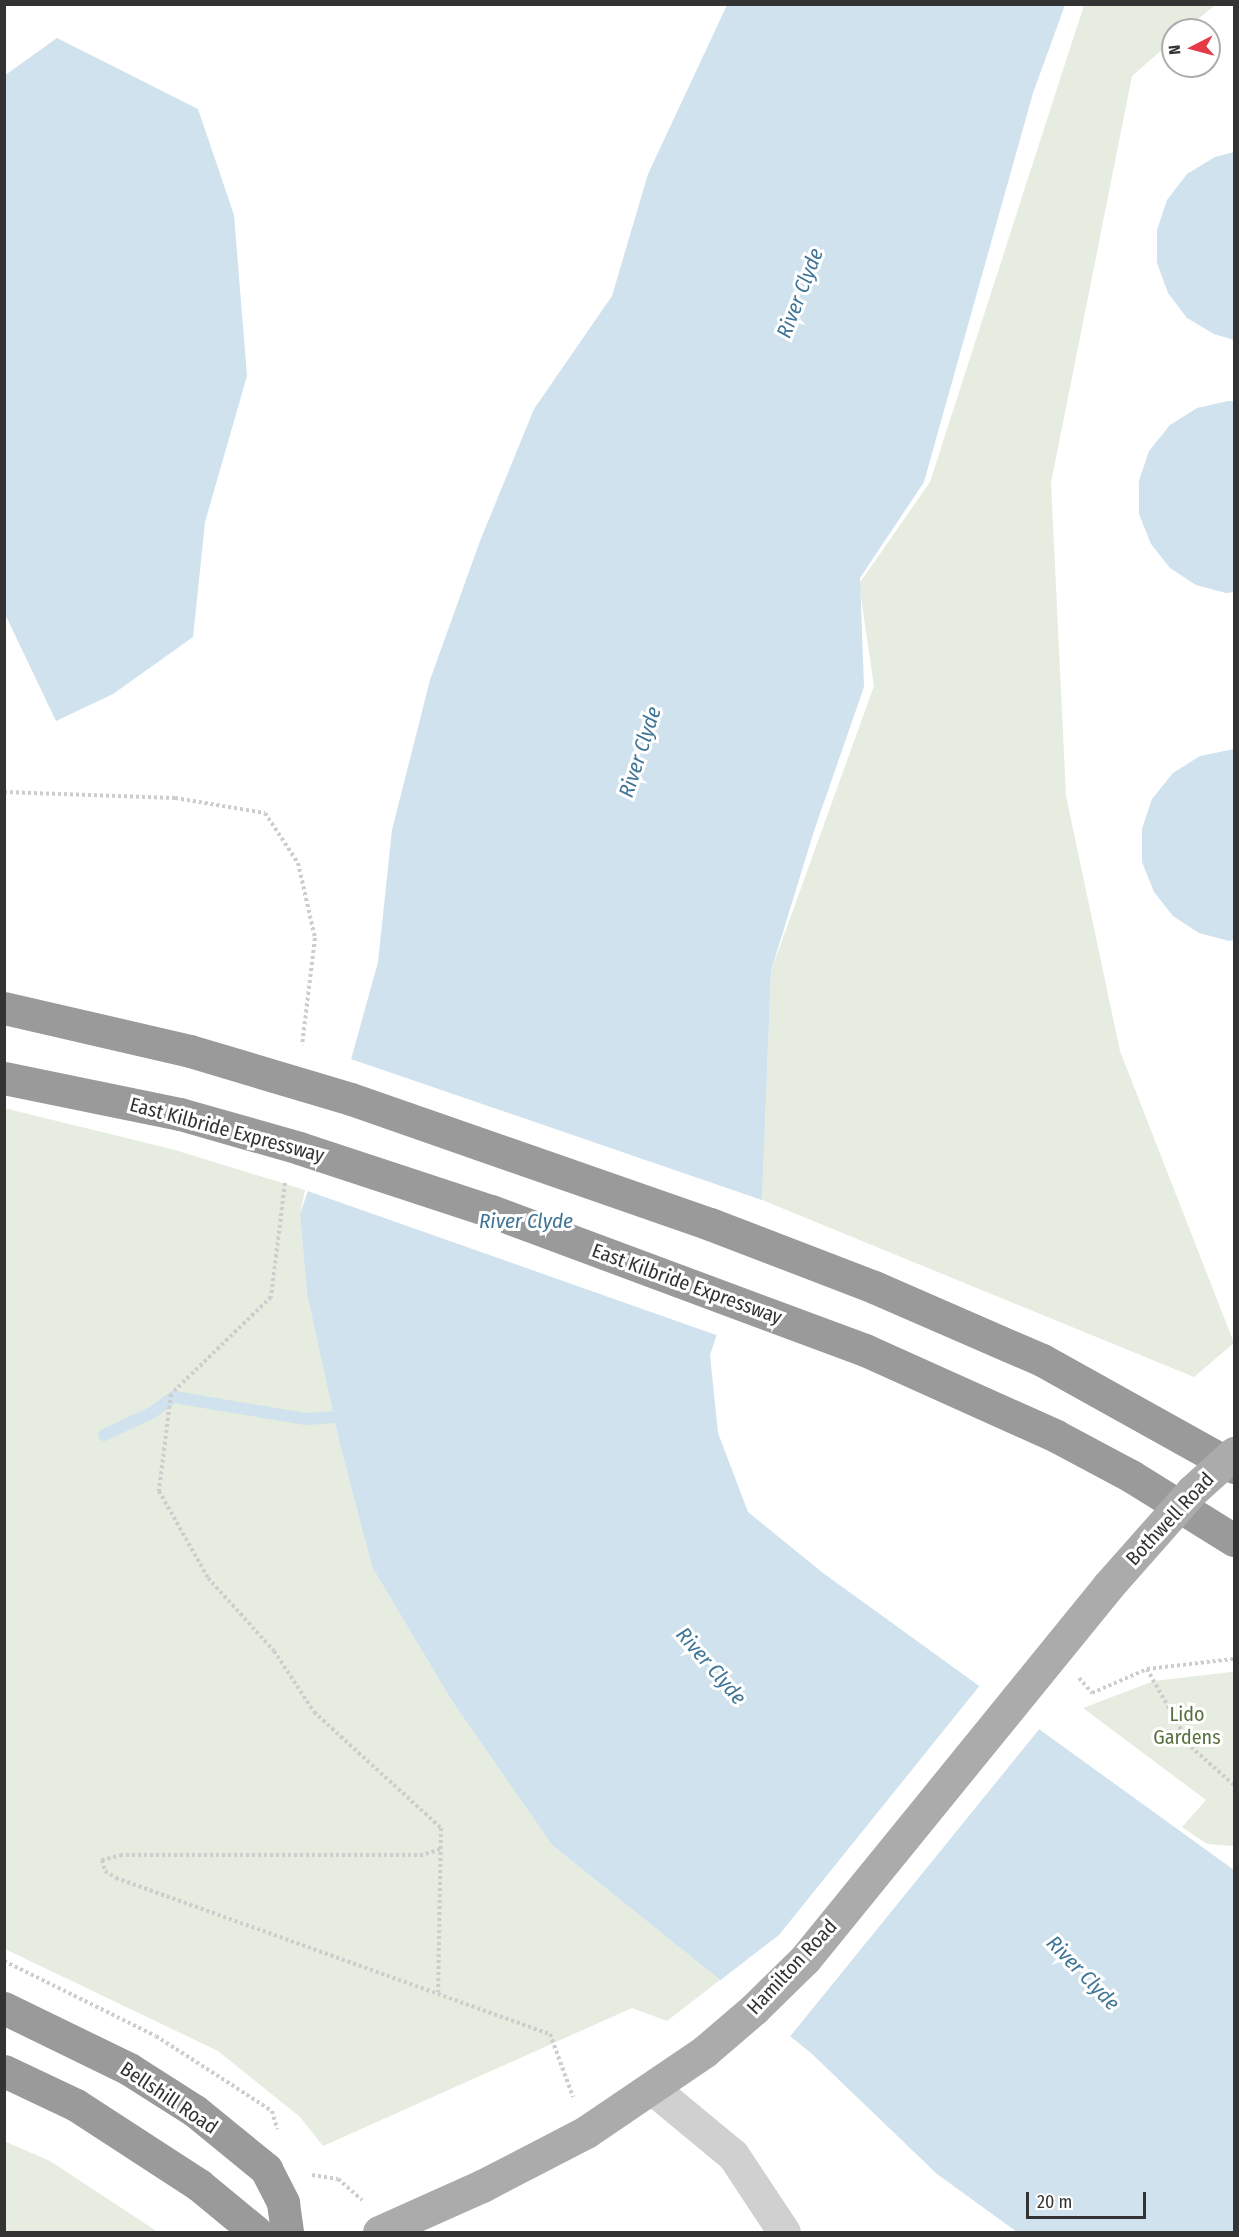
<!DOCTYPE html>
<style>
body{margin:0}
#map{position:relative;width:1239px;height:2237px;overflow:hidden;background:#fff;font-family:"Fira Sans Condensed",sans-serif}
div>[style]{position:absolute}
.green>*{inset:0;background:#e6ecdf}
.water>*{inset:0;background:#cfe2ee}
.pier>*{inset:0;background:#fff}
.stream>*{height:12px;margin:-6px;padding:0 6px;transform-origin:6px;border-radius:6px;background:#cfe2ee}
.path>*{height:4px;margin-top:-2px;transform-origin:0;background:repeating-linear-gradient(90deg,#cdcdcd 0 3px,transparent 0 6px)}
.minor>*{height:33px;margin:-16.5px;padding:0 16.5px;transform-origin:16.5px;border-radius:16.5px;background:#d0d0d0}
.major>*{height:33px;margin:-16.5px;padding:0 16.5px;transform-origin:16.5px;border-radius:16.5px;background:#ababab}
.highway>*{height:33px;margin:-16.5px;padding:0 16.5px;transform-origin:16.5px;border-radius:16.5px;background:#9a9a9a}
.major-bridge>*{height:33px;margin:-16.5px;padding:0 16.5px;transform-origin:16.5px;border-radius:16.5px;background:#ababab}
.highway-bridge>*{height:33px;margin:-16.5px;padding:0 16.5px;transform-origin:16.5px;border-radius:16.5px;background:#9a9a9a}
span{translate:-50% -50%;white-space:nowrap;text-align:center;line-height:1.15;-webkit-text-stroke:6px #fff;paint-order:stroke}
.street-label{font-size:20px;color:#333}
.park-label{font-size:20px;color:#56703f}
.water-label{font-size:21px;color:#3f7597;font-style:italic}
.frame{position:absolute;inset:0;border:6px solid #333;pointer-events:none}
.north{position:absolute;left:1161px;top:18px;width:60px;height:60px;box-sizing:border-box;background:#fff;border:2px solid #adadad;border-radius:50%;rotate:264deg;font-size:16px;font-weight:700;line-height:24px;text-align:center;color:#333}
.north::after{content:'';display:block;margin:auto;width:21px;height:27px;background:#e63946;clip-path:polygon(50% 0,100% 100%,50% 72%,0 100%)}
.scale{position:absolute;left:1026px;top:2192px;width:120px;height:27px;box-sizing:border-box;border:3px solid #333;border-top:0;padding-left:8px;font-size:18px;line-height:21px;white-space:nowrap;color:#333;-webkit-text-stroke:4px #fff;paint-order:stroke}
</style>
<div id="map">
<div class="green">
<i style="clip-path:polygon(1084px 5px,1215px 5px,1185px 30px,1173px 30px,1173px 40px,1132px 76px,1051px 483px,1066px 796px,1120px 1051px,1234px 1343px,1194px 1377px,762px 1200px,771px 971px,874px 686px,859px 584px,930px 482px)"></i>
<i style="clip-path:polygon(4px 1108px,175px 1150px,305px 1190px,300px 1214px,307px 1294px,339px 1441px,372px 1567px,452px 1701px,552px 1845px,720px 1980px,667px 2021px,632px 2008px,323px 2146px,300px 2117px,218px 2051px,5px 1949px)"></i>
<i style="clip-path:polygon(1231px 1672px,1234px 1673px,1234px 1846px,1207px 1844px,1182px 1827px,1206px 1800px,1083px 1708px,1154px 1681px)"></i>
<i style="clip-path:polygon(4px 2141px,50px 2161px,158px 2232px,5px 2232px)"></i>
</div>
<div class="water">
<i style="clip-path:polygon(727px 5px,1065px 5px,1033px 93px,924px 482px,860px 578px,864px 687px,814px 831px,771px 971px,762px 1200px,710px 1355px,718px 1433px,748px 1512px,823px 1573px,1234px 1870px,1234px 2232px,1017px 2232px,937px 2174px,811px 2053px,552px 1845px,452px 1701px,372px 1567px,339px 1441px,307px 1294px,300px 1214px,344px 1085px,378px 962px,392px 830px,430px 680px,480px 541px,534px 409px,612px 296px,648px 174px)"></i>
<i style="clip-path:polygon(57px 38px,198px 109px,234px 215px,247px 376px,205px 522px,193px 637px,113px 694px,56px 721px,5px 614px,4px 76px)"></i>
<i style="clip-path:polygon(1234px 152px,1234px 340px,1214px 334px,1187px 318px,1168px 293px,1157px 263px,1157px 230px,1167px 200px,1187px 174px,1215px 157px)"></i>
<i style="clip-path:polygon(1228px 401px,1234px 401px,1234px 592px,1226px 593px,1196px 585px,1170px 568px,1151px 544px,1139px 514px,1139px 481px,1149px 451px,1170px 425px,1197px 408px)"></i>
<i style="clip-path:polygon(1234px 749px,1234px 940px,1229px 941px,1199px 933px,1173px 916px,1154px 892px,1142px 862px,1142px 829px,1152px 799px,1173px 773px,1200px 756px)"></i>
</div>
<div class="pier">
<i style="clip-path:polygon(348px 1058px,765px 1201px,719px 1336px,302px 1189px)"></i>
<i style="clip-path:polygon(981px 1684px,1041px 1727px,788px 2039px,718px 1982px,779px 1935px)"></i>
</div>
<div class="stream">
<i style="left:104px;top:1435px;width:54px;rotate:-25.1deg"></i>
<i style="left:153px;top:1412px;width:26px;rotate:-36deg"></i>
<i style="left:174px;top:1397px;width:134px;rotate:9.5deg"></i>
<i style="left:306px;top:1419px;width:43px;rotate:-4deg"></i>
</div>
<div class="path">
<i style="left:4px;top:792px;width:171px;rotate:2deg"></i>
<i style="left:175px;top:798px;width:91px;rotate:9.5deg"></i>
<i style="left:265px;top:813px;width:60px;rotate:56.6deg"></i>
<i style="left:298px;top:863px;width:77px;rotate:77.2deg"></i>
<i style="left:315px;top:938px;width:108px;rotate:96.9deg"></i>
<i style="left:285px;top:1183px;width:115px;rotate:97deg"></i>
<i style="left:271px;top:1297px;width:139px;rotate:135.9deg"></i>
<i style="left:171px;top:1394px;width:98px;rotate:97.1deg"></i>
<i style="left:159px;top:1491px;width:100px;rotate:60.6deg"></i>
<i style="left:208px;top:1578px;width:98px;rotate:47.9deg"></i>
<i style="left:274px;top:1651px;width:73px;rotate:56.7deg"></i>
<i style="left:314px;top:1712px;width:172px;rotate:42.4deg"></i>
<i style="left:441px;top:1828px;width:164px;rotate:91deg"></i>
<i style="left:1147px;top:1669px;width:90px;rotate:60.6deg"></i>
<i style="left:1191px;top:1747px;width:57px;rotate:41.5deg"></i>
<i style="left:1079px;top:1678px;width:20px;rotate:49deg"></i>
<i style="left:1092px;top:1693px;width:60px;rotate:-23.6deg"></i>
<i style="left:1147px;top:1669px;width:88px;rotate:-6.6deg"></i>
<i style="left:440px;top:1849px;width:18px;rotate:161deg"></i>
<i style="left:423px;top:1855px;width:301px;rotate:180deg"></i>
<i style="left:122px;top:1855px;width:21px;rotate:166deg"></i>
<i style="left:102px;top:1860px;width:11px;rotate:75deg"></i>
<i style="left:105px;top:1871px;width:13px;rotate:32deg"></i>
<i style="left:116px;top:1878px;width:461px;rotate:19.8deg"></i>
<i style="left:550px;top:2034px;width:67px;rotate:69.9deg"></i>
<i style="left:4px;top:1961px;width:169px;rotate:26.3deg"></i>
<i style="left:156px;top:2036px;width:138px;rotate:32.9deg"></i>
<i style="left:272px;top:2111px;width:19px;rotate:74deg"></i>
<i style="left:312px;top:2175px;width:26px;rotate:9deg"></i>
<i style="left:338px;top:2179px;width:32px;rotate:41deg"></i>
</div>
<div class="minor">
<i style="left:652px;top:2088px;width:105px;rotate:39.6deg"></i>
<i style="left:733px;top:2155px;width:92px;rotate:56.5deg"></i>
</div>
<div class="major">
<i style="left:379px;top:2232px;width:113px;rotate:-24.1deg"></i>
<i style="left:482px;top:2186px;width:117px;rotate:-27.4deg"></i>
<i style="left:586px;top:2132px;width:144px;rotate:-34.2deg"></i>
<i style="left:705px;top:2051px;width:65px;rotate:-40.6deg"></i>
<i style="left:754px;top:2009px;width:71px;rotate:-44.4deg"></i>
<i style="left:805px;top:1959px;width:481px;rotate:-50.9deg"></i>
</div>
<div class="highway">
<i style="left:4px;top:1008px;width:191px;rotate:13deg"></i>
<i style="left:4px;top:1078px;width:180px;rotate:11.6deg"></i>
<i style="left:874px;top:1287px;width:183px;rotate:23.5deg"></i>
<i style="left:1042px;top:1360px;width:220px;rotate:29.1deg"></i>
<i style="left:865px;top:1350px;width:209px;rotate:24.2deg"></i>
<i style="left:1056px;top:1436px;width:85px;rotate:28.1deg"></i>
<i style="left:1131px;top:1476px;width:121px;rotate:31.9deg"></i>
<i style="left:4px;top:2008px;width:139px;rotate:26deg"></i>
<i style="left:129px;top:2069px;width:78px;rotate:32.5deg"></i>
<i style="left:195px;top:2111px;width:92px;rotate:39.2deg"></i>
<i style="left:266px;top:2169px;width:38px;rotate:63deg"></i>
<i style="left:283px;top:2203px;width:29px;rotate:82deg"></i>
<i style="left:4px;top:2071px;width:80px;rotate:25.3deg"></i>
<i style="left:76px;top:2105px;width:147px;rotate:33deg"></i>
<i style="left:199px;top:2185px;width:74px;rotate:39.5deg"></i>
</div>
<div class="major-bridge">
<i style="left:1108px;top:1586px;width:127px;rotate:-48.5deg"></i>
<i style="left:1192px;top:1491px;width:57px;rotate:-42.1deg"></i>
</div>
<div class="highway-bridge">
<i style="left:190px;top:1051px;width:168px;rotate:16.6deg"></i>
<i style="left:351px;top:1099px;width:380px;rotate:19.2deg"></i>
<i style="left:710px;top:1224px;width:176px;rotate:21deg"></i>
<i style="left:180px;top:1114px;width:124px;rotate:15.9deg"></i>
<i style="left:299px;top:1148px;width:202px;rotate:18.2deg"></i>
<i style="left:491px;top:1211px;width:399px;rotate:20.4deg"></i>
</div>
<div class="street-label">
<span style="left:227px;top:1130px;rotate:15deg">East Kilbride Expressway</span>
<span style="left:687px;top:1284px;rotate:20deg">East Kilbride Expressway</span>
<span style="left:1170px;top:1519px;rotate:-47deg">Bothwell Road</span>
<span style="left:792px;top:1967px;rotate:-47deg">Hamilton Road</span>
<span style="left:169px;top:2098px;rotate:34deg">Bellshill Road</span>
</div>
<div class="park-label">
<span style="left:1187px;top:1726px">Lido<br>Gardens</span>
</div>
<div class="water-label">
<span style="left:800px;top:293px;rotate:-69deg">River Clyde</span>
<span style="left:640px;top:752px;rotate:-72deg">River Clyde</span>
<span style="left:526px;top:1221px">River Clyde</span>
<span style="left:711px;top:1666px;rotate:49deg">River Clyde</span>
<span style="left:1083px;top:1973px;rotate:46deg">River Clyde</span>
</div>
<div class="frame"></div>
<div class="north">N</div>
<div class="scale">20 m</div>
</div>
